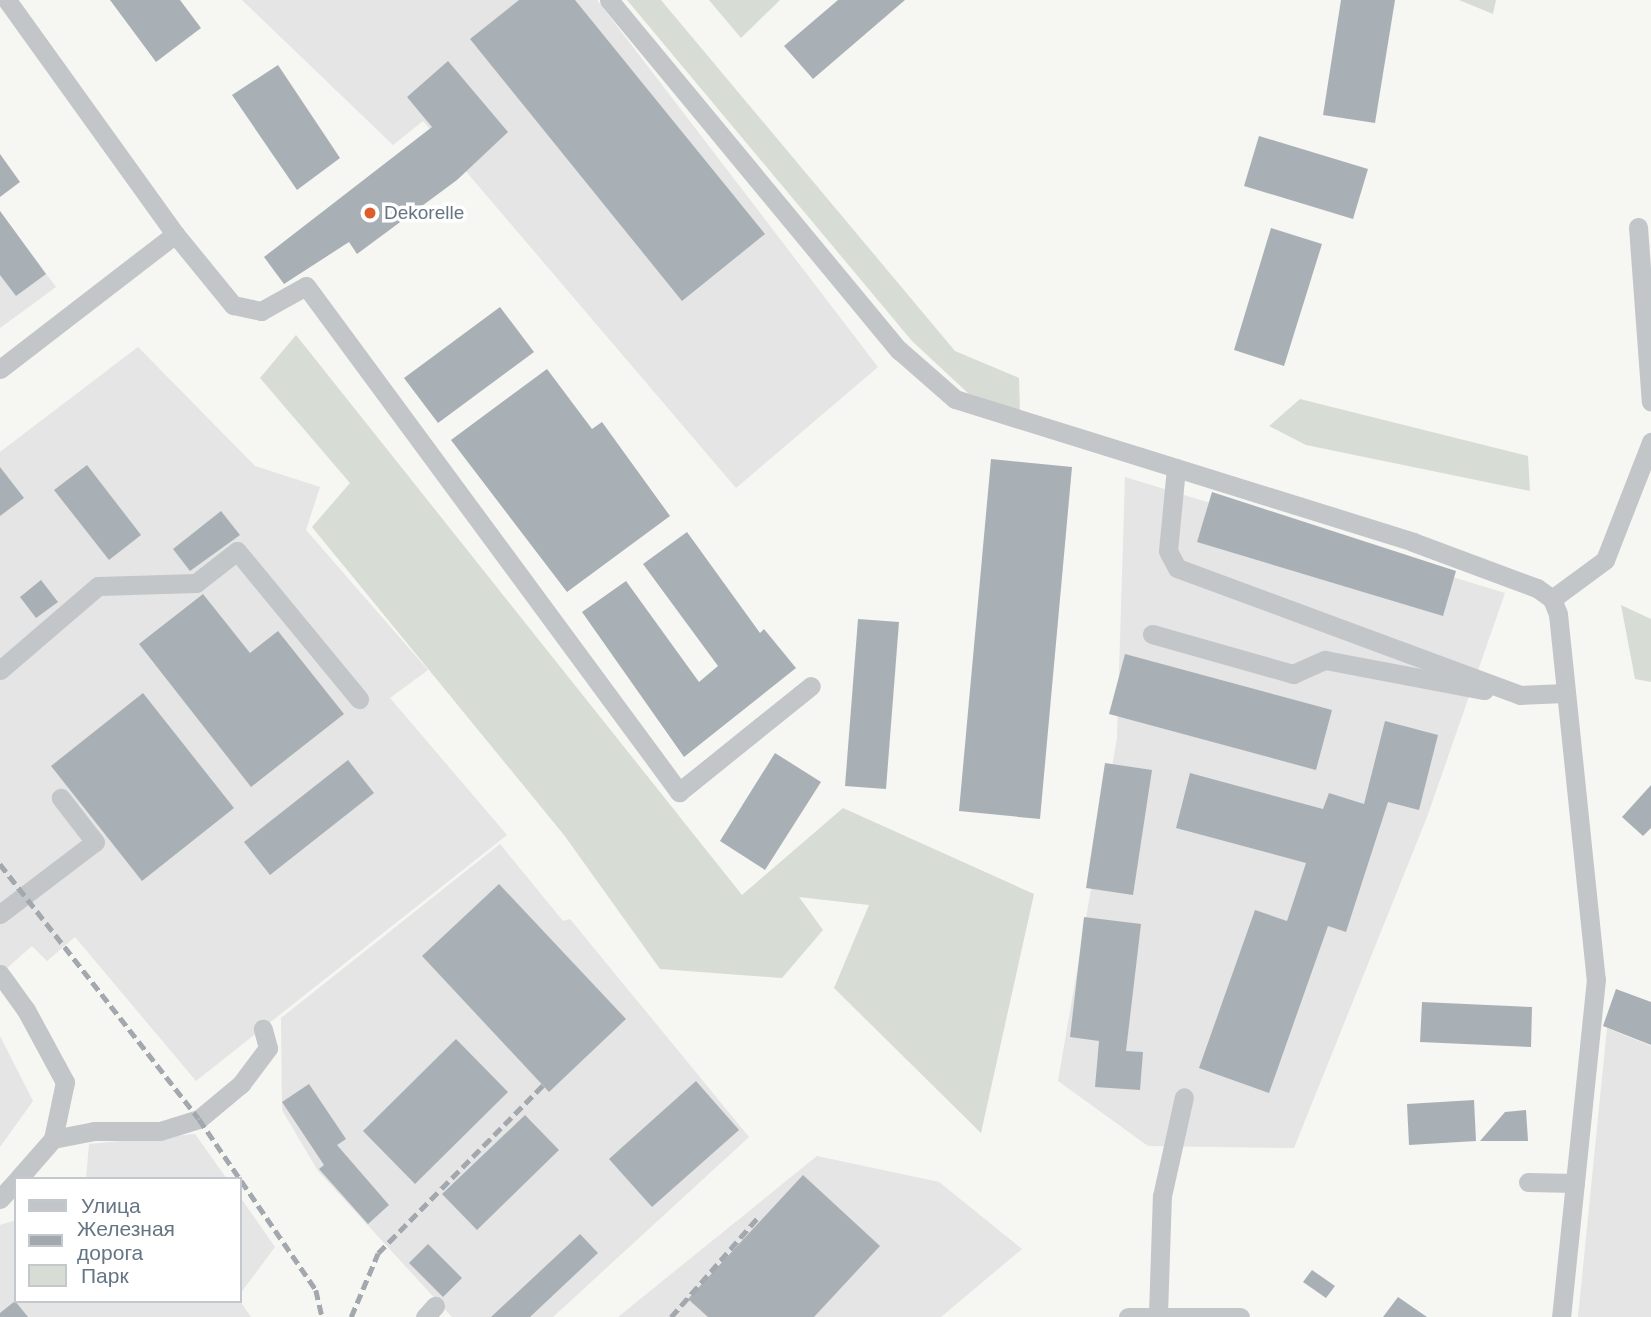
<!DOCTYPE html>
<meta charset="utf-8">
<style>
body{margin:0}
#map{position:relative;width:1651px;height:1317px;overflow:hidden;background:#f6f6f3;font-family:Helvetica,sans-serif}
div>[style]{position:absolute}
.built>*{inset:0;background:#e4e5e4}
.green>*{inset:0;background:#d7ddd4}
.building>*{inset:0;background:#a9b0b5}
.minor>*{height:19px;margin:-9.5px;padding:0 9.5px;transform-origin:9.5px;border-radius:9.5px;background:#c2c6c9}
.rail>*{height:4.5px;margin-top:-2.25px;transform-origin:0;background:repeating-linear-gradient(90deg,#a3a8ae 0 10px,transparent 0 15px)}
.dots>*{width:19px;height:19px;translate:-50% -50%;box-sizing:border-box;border:4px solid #fff;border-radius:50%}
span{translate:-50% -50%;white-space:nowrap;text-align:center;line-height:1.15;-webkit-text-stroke:7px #fff;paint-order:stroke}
.poi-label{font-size:19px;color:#667583}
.left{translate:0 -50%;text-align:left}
.legend{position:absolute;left:14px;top:1177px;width:228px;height:126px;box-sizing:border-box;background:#fff;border:2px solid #c2c8cd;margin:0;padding:9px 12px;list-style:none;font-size:21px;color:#667583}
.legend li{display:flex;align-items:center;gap:14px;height:35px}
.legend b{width:35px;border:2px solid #c2c8cd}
</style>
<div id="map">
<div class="built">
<i style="clip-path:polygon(242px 0,597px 0,878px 367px,736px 488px,423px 121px,393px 145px)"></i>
<i style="clip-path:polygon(0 211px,56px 287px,0 328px)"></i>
<i style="clip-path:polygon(138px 347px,255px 466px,320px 487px,306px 530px,428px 670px,390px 698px,507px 835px,196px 1081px,75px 937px,47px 961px,32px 946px,0 974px,0 452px)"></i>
<i style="clip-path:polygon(1125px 477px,1505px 593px,1427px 817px,1294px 1148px,1148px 1146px,1058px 1081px,1117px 738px)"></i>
<i style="clip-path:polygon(500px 844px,563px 921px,570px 919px,749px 1137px,553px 1317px,452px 1317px,318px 1171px,282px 1110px,281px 1018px)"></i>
<i style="clip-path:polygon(1607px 1028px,1651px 1046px,1651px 1317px,1578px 1317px)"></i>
<i style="clip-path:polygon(0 1036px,33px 1101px,0 1147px)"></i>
<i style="clip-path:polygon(195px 1134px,227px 1179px,86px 1179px,89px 1144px)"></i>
<i style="clip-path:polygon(817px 1156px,939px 1182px,1022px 1249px,941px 1317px,618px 1317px)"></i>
<i style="clip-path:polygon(240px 1197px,275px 1247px,240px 1294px)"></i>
<i style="clip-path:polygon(16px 1220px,16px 1301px,240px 1301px,251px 1317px,0 1317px,0 1225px)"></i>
</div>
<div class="green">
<i style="clip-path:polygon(627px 0,661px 0,955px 351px,1019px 378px,1020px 412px,969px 394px,912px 341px)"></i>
<i style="clip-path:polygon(709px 0,780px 0,741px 38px)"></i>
<i style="clip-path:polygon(1459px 0,1496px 0,1493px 14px)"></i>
<i style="clip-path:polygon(296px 335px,742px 895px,843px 808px,1034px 894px,981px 1133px,834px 988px,869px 905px,799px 897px,823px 930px,782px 978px,660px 969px,564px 835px,312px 527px,350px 483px,260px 378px)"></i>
<i style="clip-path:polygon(1300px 399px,1528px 456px,1530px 491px,1306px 445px,1269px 426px)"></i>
<i style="clip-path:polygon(1621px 605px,1651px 619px,1651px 682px,1635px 679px)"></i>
</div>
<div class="building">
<i style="clip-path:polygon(110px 0,180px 0,201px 28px,156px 62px)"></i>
<i style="clip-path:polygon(519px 0,575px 0,765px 234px,682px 301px,470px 39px)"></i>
<i style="clip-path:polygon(838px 0,905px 0,813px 79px,784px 46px)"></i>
<i style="clip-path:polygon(1341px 0,1395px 0,1375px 123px,1323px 115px)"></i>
<i style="clip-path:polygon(448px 61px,508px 132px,457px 180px,357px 254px,349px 242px,284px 284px,264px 257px,432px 127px,407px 97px)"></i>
<i style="clip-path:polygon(278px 65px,340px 158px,297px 190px,232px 95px)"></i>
<i style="clip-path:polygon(1259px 136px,1368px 169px,1353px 219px,1244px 186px)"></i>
<i style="clip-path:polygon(0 154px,20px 182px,0 197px)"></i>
<i style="clip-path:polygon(0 211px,46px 274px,16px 296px,0 275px)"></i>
<i style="clip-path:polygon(1271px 228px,1322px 244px,1284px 366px,1234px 350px)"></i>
<i style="clip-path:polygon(500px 307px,534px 352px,438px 423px,404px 378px)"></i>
<i style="clip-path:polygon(547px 369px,592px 429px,602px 422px,670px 516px,567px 592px,451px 440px)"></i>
<i style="clip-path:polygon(991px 459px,1072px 467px,1040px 819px,959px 811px)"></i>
<i style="clip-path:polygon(87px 465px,141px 535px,109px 560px,54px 490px)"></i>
<i style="clip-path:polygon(0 467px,24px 498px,0 516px)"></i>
<i style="clip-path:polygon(1212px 492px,1456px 571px,1443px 616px,1197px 542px)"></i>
<i style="clip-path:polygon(221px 511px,240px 535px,190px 571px,173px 549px)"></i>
<i style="clip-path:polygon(687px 532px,760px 633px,764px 629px,796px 668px,684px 757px,582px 612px,626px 581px,699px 682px,718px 666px,643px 564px)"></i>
<i style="clip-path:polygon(41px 580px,58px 602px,36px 618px,20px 597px)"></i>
<i style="clip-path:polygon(203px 594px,250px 653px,278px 631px,344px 714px,251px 787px,139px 644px)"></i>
<i style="clip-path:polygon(858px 619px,899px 622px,886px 789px,845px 786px)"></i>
<i style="clip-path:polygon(1125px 654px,1332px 710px,1316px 770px,1109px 714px)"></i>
<i style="clip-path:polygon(143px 693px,234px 808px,142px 881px,51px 766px)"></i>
<i style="clip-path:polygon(1385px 721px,1438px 735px,1419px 810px,1388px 802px,1346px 932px,1328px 926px,1269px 1093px,1199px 1068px,1255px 910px,1287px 921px,1306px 863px,1176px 828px,1190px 773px,1323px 809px,1329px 793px,1364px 804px)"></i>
<i style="clip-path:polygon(775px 753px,821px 782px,765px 870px,720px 841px)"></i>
<i style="clip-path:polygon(348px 760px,374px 793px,270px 875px,244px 842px)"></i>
<i style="clip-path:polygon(1105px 763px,1152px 770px,1133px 895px,1086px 888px)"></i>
<i style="clip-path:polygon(1651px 785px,1651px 828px,1643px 836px,1622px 817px)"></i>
<i style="clip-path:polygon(499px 884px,626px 1019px,549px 1092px,422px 956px)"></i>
<i style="clip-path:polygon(1084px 917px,1141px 924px,1126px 1051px,1143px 1052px,1140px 1090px,1095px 1087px,1099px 1041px,1070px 1037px)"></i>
<i style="clip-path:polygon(1616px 989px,1651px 1002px,1651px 1045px,1603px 1026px)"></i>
<i style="clip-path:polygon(1422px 1002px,1532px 1007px,1531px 1047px,1420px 1042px)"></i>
<i style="clip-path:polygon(456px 1039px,508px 1092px,415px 1184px,363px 1131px)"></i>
<i style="clip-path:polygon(696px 1081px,739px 1130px,652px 1207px,609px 1159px)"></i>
<i style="clip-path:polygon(309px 1084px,346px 1139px,337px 1145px,389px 1205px,368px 1224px,319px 1169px,324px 1165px,282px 1102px)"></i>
<i style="clip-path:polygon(1474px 1100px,1476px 1141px,1409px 1145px,1407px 1104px)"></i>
<i style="clip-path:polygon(1526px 1110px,1528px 1141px,1480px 1141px,1505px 1112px)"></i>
<i style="clip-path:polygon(525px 1115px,559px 1150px,477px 1230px,442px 1194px)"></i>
<i style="clip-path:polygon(803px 1175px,880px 1246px,814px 1317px,708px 1317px,688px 1299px)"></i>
<i style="clip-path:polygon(580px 1234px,598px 1253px,530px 1317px,491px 1317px)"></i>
<i style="clip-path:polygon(428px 1244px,462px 1278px,443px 1297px,409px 1263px)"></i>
<i style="clip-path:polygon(1312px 1270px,1335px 1286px,1326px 1298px,1303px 1282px)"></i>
<i style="clip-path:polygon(1398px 1297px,1427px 1317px,1383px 1317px)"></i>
<i style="clip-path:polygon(15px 1301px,28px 1317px,0 1317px,0 1313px)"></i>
</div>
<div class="minor">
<i style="left:609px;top:0;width:455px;rotate:50.4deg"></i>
<i style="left:899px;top:350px;width:74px;rotate:41.2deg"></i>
<i style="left:955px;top:399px;width:480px;rotate:17.3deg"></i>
<i style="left:1413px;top:542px;width:132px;rotate:20.4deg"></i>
<i style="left:1537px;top:588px;width:19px;rotate:36deg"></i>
<i style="left:1552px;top:599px;width:16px;rotate:68deg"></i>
<i style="left:1558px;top:614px;width:367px;rotate:84.1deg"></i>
<i style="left:1596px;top:979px;width:340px;rotate:95.9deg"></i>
<i style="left:1638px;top:227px;width:175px;rotate:85.8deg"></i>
<i style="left:175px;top:234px;width:92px;rotate:50.8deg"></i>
<i style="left:233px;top:305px;width:29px;rotate:12deg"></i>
<i style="left:261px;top:311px;width:51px;rotate:-29.1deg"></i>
<i style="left:306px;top:286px;width:629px;rotate:53.6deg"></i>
<i style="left:679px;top:792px;width:169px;rotate:-38.8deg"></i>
<i style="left:0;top:369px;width:221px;rotate:-37.6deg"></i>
<i style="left:175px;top:234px;width:288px;rotate:-125.7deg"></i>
<i style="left:1176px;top:468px;width:83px;rotate:95.5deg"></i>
<i style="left:1168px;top:551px;width:19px;rotate:62deg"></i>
<i style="left:1177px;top:568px;width:366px;rotate:20.3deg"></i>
<i style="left:1520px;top:695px;width:45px;rotate:-2.5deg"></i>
<i style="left:1552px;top:599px;width:66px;rotate:-36.3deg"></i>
<i style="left:1605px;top:560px;width:127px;rotate:-68.7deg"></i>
<i style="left:1152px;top:634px;width:147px;rotate:15.8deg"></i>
<i style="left:1293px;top:674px;width:35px;rotate:-24deg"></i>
<i style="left:1325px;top:660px;width:162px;rotate:10.7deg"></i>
<i style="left:0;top:670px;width:129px;rotate:-40.6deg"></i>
<i style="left:98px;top:586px;width:98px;rotate:-1.8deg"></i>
<i style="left:196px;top:583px;width:52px;rotate:-38deg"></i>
<i style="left:237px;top:551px;width:192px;rotate:50.5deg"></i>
<i style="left:0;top:914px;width:119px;rotate:-37.2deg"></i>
<i style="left:95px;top:842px;width:56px;rotate:-127.7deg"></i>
<i style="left:0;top:974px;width:44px;rotate:54.2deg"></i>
<i style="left:26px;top:1010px;width:82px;rotate:61.6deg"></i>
<i style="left:65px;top:1082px;width:58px;rotate:101.9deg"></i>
<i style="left:53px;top:1139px;width:53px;rotate:131.2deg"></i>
<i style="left:53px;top:1139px;width:42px;rotate:-11deg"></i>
<i style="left:94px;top:1131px;width:66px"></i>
<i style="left:160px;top:1131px;width:41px;rotate:-17.1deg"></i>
<i style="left:199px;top:1119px;width:55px;rotate:-39.8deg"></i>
<i style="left:241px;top:1084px;width:45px;rotate:-53.1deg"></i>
<i style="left:268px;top:1048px;width:20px;rotate:-105deg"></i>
<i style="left:1528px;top:1182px;width:47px;rotate:1.2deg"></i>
<i style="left:0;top:1199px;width:24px;rotate:-48deg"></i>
<i style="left:1158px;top:1314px;width:118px;rotate:-88.1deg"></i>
<i style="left:1162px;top:1196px;width:101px;rotate:-77.5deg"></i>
<i style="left:425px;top:1317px;width:15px;rotate:-48deg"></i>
<i style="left:1128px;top:1317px;width:112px"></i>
</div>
<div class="rail">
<i style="left:0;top:864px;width:323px;rotate:52deg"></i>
<i style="left:199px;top:1119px;width:207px;rotate:55.6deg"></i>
<i style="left:316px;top:1290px;width:28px;rotate:77deg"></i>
<i style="left:351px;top:1317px;width:69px;rotate:-67.1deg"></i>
<i style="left:378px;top:1253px;width:235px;rotate:-45.5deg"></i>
<i style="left:671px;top:1317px;width:135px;rotate:-48.9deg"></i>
</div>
<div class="dots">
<i style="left:370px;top:213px;background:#de5b2b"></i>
</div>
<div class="poi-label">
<span class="left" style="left:384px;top:213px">Dekorelle</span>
</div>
<ul class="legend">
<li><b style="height:9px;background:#c2c6c9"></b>Улица</li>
<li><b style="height:9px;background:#a3a8ae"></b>Железная дорога</li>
<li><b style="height:19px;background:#d7ddd4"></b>Парк</li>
</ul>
</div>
